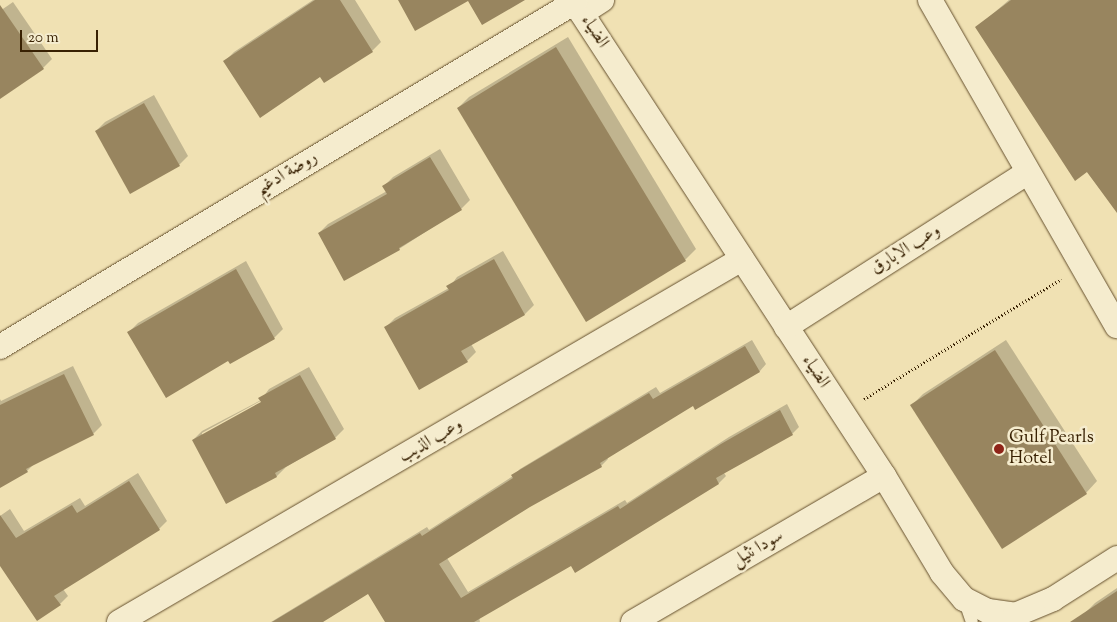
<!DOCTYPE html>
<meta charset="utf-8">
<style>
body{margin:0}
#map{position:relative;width:1117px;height:622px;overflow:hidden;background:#f0e1b3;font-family:"Sorts Mill Goudy",Amiri,serif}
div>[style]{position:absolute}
.shadow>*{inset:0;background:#0003}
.building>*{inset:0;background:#98855f}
.path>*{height:3px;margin-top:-1.5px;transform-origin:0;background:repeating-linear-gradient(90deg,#382103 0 1px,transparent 0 3.5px)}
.roads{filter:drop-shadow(0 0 1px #66512f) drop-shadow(0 0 1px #66512f)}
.lane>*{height:12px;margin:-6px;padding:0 6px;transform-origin:6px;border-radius:6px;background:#f5ecce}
.street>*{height:24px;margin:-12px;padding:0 12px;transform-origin:12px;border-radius:12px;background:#f5ecce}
.dots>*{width:14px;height:14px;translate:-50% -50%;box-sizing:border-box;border:2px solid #f5ecce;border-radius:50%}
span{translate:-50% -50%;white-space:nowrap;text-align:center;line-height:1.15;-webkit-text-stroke:5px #f5ecce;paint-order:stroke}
.street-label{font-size:18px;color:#382103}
.poi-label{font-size:18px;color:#382103}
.left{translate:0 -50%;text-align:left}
.scale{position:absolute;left:20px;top:30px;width:78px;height:22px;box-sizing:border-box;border:2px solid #382103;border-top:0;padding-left:6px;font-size:15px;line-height:18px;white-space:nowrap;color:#382103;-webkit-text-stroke:4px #f5ecce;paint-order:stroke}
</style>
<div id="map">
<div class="shadow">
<i style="clip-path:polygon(313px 0,355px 0,381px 42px,372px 51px,325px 81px,321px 75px,225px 61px,234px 52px)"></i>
<i style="clip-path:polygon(1009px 0,1117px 0,1117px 211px,976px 28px)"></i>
<i style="clip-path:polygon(13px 2px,52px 59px,43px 68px,0 98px,0 11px)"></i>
<i style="clip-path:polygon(568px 37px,696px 249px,685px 260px,458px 108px,469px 97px)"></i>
<i style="clip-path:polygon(154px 95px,188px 156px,179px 165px,96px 131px,105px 122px)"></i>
<i style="clip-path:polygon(440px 149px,470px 200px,461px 209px,399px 249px,319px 233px,328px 224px,387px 191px,384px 186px,393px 177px)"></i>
<i style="clip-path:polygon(503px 251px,534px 305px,525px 314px,471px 344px,476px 352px,467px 361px,386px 327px,395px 318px,449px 288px,457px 277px)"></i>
<i style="clip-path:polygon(246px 261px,283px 329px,274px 338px,229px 360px,129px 332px,138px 323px)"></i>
<i style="clip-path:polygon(752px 340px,766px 364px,760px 371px,693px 404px,607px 457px,608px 459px,601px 466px,529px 506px,447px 558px,468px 592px,625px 500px,627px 503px,729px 437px,787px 404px,799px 427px,792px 434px,724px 473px,726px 476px,719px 483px,575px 571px,571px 564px,479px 617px,480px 622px,386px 622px,368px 592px,321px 622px,271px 622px,427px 527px,429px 530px,513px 476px,520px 469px,656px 387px,660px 393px)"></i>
<i style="clip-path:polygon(1006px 340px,1097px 481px,1086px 493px,912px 405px,923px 394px)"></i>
<i style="clip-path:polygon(73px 366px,102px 425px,93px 434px,35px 463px,27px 471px,0 486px,0 399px,1px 401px)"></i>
<i style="clip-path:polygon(evenodd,309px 367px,344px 429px,335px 438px,286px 467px,277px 476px,227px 502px,193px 440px,202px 431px,261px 400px,269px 389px,309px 367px,266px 398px,267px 401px,202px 436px,202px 433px,266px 398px)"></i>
<i style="clip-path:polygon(138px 473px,167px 521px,159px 529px,63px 589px,68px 596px,60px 604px,0 564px,0 516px,10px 509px,24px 531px,80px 498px,85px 506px)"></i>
<i style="clip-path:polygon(1117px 588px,1117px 622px,1090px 622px,1084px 614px,1095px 603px)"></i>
</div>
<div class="building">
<i style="clip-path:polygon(315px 0,340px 0,373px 52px,324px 83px,320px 77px,260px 118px,223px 61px)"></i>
<i style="clip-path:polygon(398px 0,525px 0,482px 25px,468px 1px,415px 31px)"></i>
<i style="clip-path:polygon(1011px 0,1117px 0,1117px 213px,1087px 172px,1075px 181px,975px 27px)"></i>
<i style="clip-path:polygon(0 5px,44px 69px,0 99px)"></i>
<i style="clip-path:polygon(556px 47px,686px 261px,586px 322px,457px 108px)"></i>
<i style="clip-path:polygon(144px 103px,180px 166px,130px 194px,95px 131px)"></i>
<i style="clip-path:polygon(430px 157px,462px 210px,399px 248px,400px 250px,344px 281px,318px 233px,387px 194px,382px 186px)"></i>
<i style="clip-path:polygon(494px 259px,525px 315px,461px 351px,468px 362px,419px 390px,384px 327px,449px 290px,446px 286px)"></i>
<i style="clip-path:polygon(236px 269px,275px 339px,230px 364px,228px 361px,166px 398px,127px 332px)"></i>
<i style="clip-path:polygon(745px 346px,760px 372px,695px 410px,693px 406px,600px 463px,602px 467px,530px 507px,439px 564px,461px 598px,618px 506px,620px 509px,721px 444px,780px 410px,793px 435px,716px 478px,719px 484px,575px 573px,571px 566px,474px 622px,385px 622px,368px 594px,323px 622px,272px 622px,420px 533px,422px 536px,513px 478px,511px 475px,649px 393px,653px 399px)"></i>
<i style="clip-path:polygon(995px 350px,1087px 494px,1002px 549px,910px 405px)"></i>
<i style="clip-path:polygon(64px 374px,94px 435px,26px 469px,28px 472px,0 488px,0 405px)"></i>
<i style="clip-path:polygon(300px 375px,336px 439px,275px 473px,277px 477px,226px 504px,192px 440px,261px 402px,258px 398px)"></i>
<i style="clip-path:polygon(129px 481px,160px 530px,54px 596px,61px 605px,37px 621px,0 566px,0 515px,16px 538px,72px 505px,77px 513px)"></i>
<i style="clip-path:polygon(1117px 591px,1117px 622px,1070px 622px)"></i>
</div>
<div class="path">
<i style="left:864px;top:399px;width:231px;rotate:-31.3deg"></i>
</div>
<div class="roads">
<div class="lane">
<i style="left:964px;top:599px;width:24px;rotate:71deg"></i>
</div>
<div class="street">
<i style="left:573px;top:0;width:569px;rotate:56.84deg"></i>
<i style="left:884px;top:476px;width:113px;rotate:59.1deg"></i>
<i style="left:942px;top:573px;width:34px;rotate:50deg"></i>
<i style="left:964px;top:599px;width:27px;rotate:27deg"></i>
<i style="left:988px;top:611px;width:27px;rotate:8deg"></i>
<i style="left:1015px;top:615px;width:41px;rotate:-22.8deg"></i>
<i style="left:1053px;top:599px;width:76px;rotate:-32.6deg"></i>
<i style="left:930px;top:0;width:376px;rotate:60.2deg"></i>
<i style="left:582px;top:13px;width:24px;rotate:-33deg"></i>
<i style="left:786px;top:327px;width:286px;rotate:-32.6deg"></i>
<i style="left:0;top:347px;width:671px;rotate:-30.96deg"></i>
<i style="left:119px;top:622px;width:721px;rotate:-30.23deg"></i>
<i style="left:633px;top:622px;width:290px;rotate:-30.2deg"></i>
</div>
</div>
<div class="dots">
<i style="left:999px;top:449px;background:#8f2418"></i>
</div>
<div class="street-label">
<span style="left:594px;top:32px;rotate:57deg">الضياء</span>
<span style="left:287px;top:174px;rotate:-31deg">روضة ادغيم</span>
<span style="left:906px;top:250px;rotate:-32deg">وعب الابارق</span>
<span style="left:815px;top:372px;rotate:57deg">الضياء</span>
<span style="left:431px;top:441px;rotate:-30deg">وعب الذيب</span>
<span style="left:758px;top:549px;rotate:-30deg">سودا نثيل</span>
</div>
<div class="poi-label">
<span class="left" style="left:1009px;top:449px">Gulf Pearls<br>Hotel</span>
</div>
<div class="scale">20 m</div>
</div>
